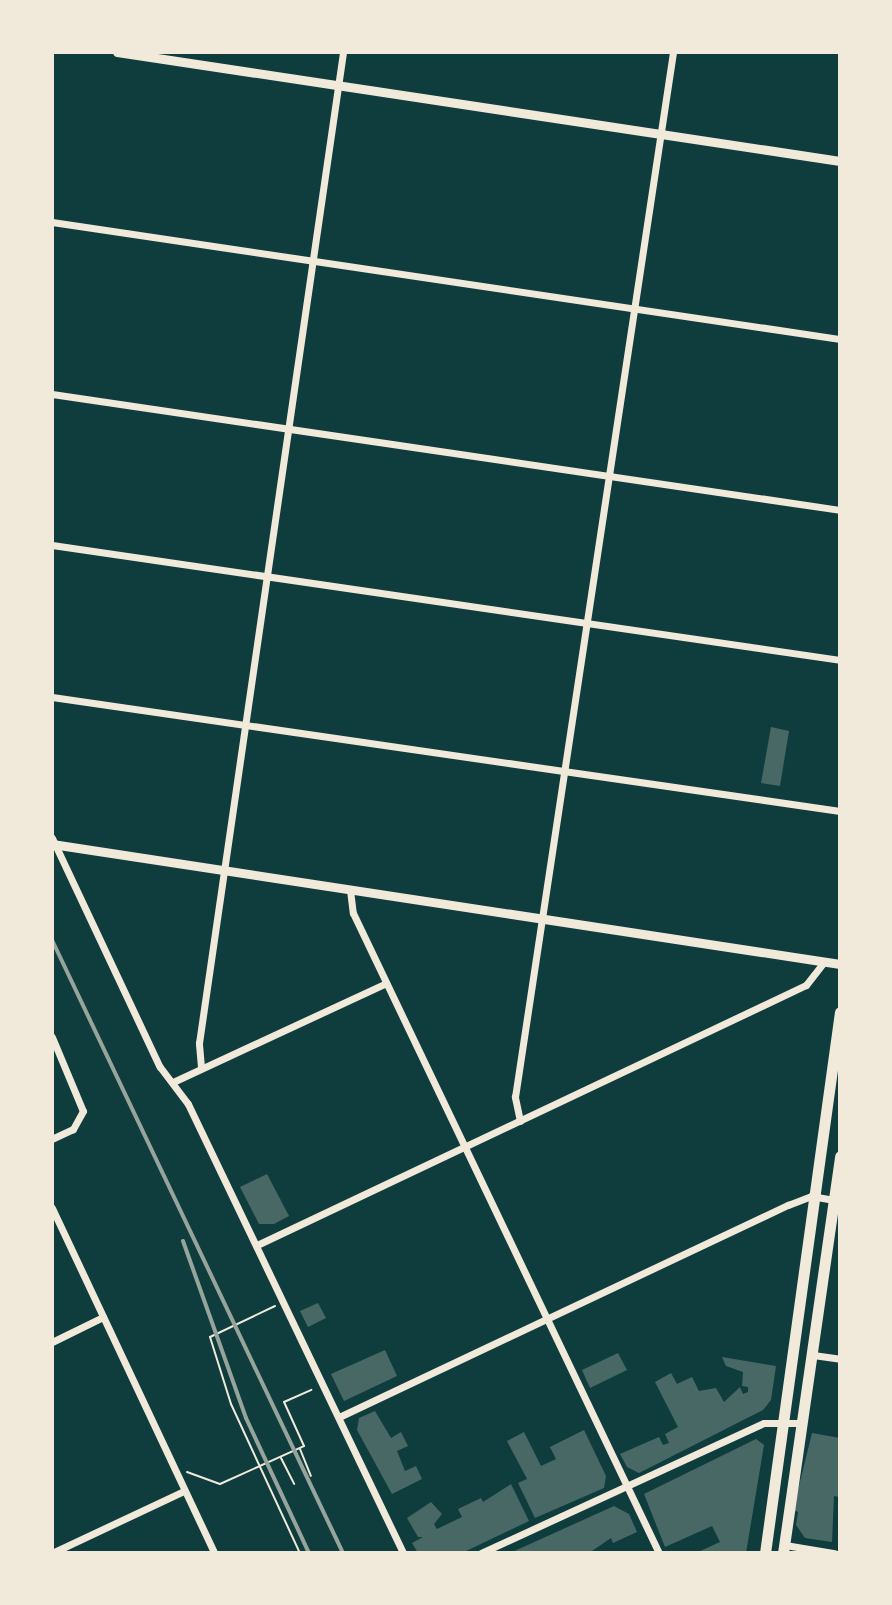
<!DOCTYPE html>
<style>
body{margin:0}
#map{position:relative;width:892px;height:1605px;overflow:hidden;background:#0f3d3e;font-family:"PT Serif",serif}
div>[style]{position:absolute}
.building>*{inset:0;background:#486865}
.path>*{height:2px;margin:-1px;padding:0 1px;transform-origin:1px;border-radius:1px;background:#f1e9da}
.minor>*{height:7px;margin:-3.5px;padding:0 3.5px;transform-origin:3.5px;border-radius:3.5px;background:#f1e9da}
.tertiary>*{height:9px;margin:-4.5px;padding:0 4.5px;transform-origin:4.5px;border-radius:4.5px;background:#f1e9da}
.primary>*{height:11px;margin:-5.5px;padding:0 5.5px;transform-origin:5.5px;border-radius:5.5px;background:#f1e9da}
.rail>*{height:4px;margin:-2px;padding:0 2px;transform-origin:2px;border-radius:2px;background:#97a49c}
span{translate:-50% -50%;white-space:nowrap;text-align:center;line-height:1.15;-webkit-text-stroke:7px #f1e9da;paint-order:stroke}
.frame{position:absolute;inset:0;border:54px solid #f1e9da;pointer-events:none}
</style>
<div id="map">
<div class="building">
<i style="clip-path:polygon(771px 727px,789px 731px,780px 786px,761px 783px)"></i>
<i style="clip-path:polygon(267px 1174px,289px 1216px,274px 1224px,259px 1224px,240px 1187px)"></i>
<i style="clip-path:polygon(318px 1303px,326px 1318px,308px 1327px,300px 1311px)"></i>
<i style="clip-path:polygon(385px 1350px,397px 1376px,344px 1401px,331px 1374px)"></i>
<i style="clip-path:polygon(618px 1353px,627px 1370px,590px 1388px,582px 1370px)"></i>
<i style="clip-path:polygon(722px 1357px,776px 1366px,771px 1400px,763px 1410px,639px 1473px,627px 1467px,620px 1454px,659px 1437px,663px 1445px,669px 1443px,665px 1434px,678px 1427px,655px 1382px,671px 1373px,677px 1384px,692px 1377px,699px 1391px,716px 1388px,724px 1402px,740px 1387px,743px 1394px,748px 1392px,748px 1387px,742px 1386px,743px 1372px,726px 1366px)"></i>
<i style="clip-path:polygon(375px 1411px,391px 1438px,401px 1432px,408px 1446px,397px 1451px,405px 1471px,416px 1466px,422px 1479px,392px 1494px,357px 1430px,359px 1418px)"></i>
<i style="clip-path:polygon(584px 1430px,606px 1476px,604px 1488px,535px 1518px,518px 1483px,527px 1479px,507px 1441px,524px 1432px,541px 1466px,556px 1459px,550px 1447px)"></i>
<i style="clip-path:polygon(812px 1433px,840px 1438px,840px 1497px,834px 1496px,832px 1542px,805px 1538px,796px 1525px,798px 1512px,793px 1510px)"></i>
<i style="clip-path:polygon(756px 1439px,764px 1445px,746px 1553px,696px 1553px,720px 1542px,712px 1526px,665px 1547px,644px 1494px)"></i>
<i style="clip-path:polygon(511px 1484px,529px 1521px,462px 1553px,418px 1553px,412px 1543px,423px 1537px,418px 1537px,407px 1518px,431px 1502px,442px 1514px,434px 1524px,437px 1529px,462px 1517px,458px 1509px,481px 1498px,483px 1502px)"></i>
<i style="clip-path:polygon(614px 1506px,629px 1514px,637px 1532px,613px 1543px,611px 1538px,589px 1553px,510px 1553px)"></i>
</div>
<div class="path">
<i style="left:275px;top:1306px;width:72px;rotate:154.5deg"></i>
<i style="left:210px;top:1337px;width:70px;rotate:72.6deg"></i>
<i style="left:231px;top:1404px;width:164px;rotate:65.2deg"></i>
<i style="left:300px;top:1449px;width:29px;rotate:68deg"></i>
<i style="left:281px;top:1458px;width:29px;rotate:63deg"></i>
<i style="left:187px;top:1472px;width:35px;rotate:20deg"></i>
<i style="left:220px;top:1484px;width:92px;rotate:-24.3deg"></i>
<i style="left:304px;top:1446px;width:48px;rotate:-114.4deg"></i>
<i style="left:284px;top:1402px;width:30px;rotate:-24deg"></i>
</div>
<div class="minor">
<i style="left:52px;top:222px;width:797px;rotate:8.45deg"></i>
<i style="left:52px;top:394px;width:796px;rotate:8.37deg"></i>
<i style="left:52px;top:545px;width:796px;rotate:8.3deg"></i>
<i style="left:52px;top:697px;width:796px;rotate:8.23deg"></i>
<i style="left:52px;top:838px;width:253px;rotate:64.8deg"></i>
<i style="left:160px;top:1067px;width:46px;rotate:52.9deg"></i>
<i style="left:188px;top:1104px;width:498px;rotate:64.4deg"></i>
<i style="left:350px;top:890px;width:23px;rotate:83deg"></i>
<i style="left:353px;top:913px;width:709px;rotate:64.45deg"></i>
<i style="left:52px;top:1037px;width:80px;rotate:67.3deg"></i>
<i style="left:83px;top:1111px;width:21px;rotate:119deg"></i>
<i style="left:73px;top:1129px;width:23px;rotate:155deg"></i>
<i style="left:201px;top:1067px;width:24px;rotate:-95deg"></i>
<i style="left:199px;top:1043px;width:1001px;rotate:-81.73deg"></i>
<i style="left:173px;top:1082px;width:235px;rotate:-24.9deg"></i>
<i style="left:520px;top:1121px;width:25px;rotate:-102deg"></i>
<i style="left:515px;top:1097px;width:1057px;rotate:-81.4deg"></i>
<i style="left:52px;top:1208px;width:381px;rotate:64.8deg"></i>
<i style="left:257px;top:1245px;width:607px;rotate:-25.34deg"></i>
<i style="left:806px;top:985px;width:29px;rotate:-52deg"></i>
<i style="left:52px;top:1342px;width:57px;rotate:-26.1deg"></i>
<i style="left:813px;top:1355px;width:27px;rotate:8deg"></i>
<i style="left:339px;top:1417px;width:497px;rotate:-25.3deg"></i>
<i style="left:788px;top:1205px;width:25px;rotate:-21deg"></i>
<i style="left:811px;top:1196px;width:22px;rotate:10deg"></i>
<i style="left:785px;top:1545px;width:50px;rotate:9.3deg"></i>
<i style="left:52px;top:1553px;width:146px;rotate:-25.2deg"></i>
<i style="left:481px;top:1553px;width:311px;rotate:-24.7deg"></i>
<i style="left:764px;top:1423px;width:38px"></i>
</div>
<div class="tertiary">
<i style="left:117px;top:52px;width:731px;rotate:8.57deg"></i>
<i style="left:52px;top:844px;width:797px;rotate:8.66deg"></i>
</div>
<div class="primary">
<i style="left:765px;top:1553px;width:546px;rotate:-82.11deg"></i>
<i style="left:783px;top:1553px;width:401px;rotate:-81.8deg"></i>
</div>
<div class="rail">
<i style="left:52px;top:940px;width:679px;rotate:64.61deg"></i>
<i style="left:183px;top:1241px;width:188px;rotate:70.4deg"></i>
<i style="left:246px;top:1418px;width:149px;rotate:65deg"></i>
</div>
<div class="frame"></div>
</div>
